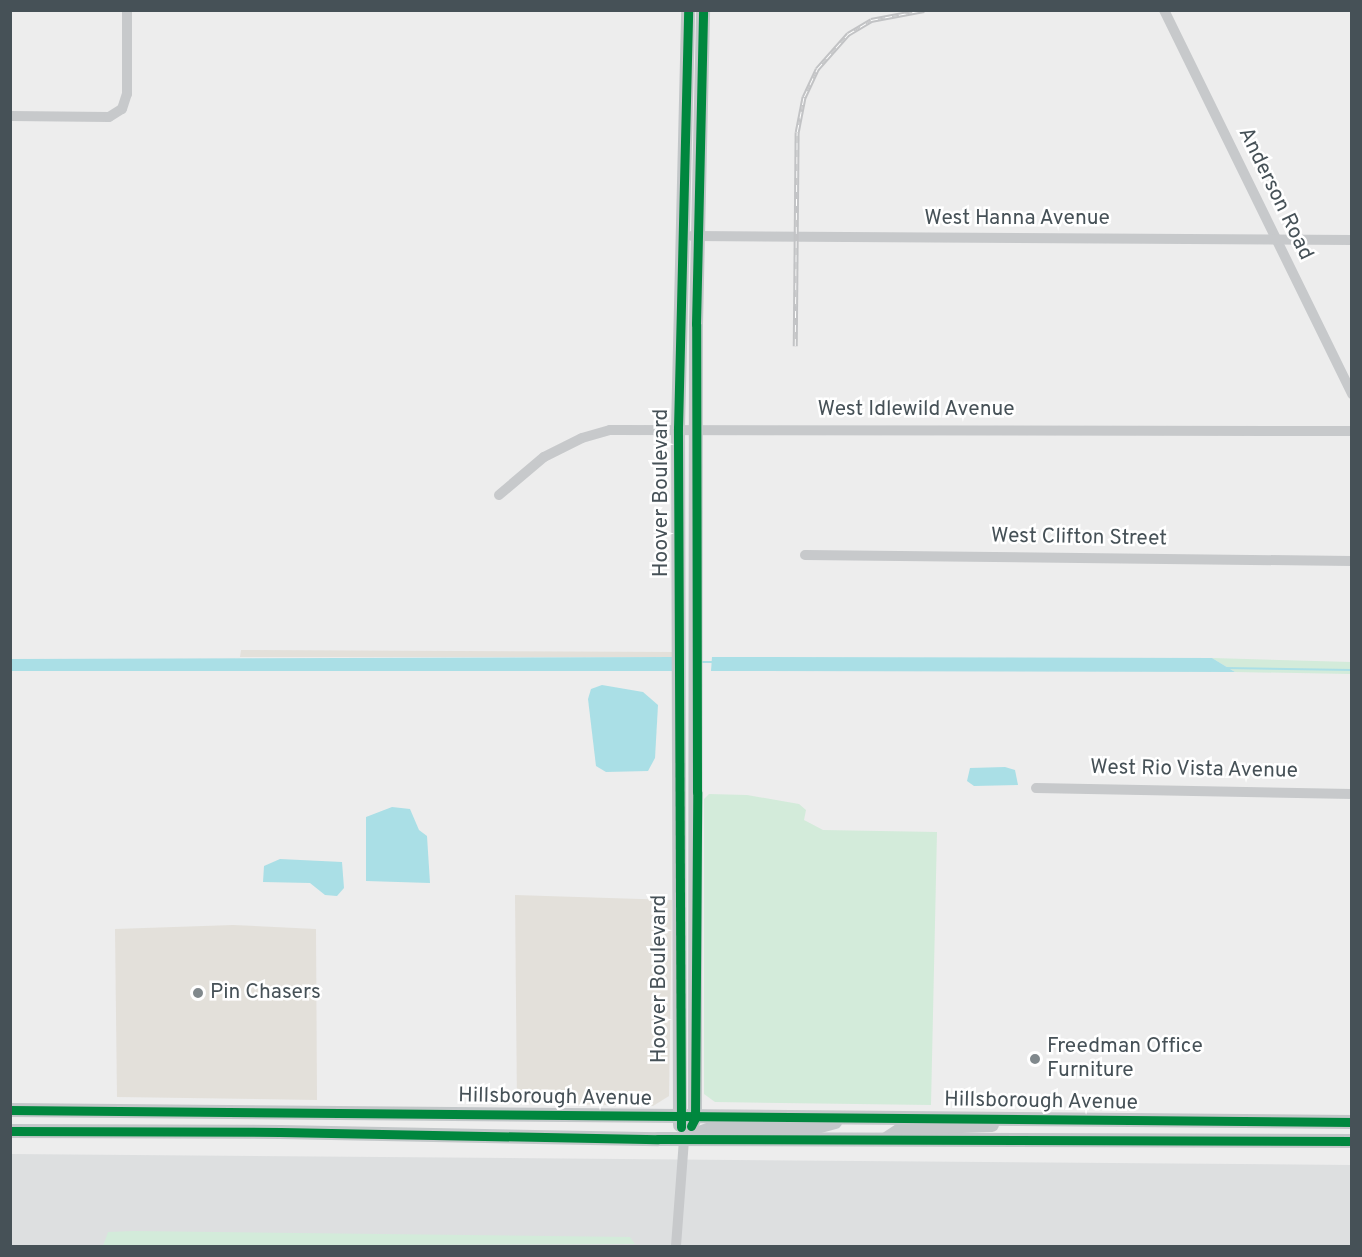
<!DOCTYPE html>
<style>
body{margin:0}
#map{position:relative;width:1362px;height:1257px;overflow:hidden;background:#ededed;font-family:Overpass,sans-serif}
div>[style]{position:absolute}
.commercial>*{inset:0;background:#e3e0da}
.airport>*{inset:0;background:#dddfe0}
.green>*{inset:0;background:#d3ebda}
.water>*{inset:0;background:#aadfe6}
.stream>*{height:2px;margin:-1px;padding:0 1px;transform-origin:1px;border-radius:1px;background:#aadfe6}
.minor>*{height:10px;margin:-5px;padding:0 5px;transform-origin:5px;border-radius:5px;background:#c7c9cb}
.major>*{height:14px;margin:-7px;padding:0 7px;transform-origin:7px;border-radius:7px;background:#c3c7c9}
.rail>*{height:4.5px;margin-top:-2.25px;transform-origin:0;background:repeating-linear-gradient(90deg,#fff 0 7px,#c2c3c5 0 14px);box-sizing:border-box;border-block:2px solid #c2c3c5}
.cycleway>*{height:9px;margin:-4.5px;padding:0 4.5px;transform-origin:4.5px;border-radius:4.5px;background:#00873e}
.dots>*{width:16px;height:16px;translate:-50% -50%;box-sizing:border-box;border:3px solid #fff;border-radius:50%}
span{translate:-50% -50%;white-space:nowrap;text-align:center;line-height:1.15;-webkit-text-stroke:5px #fff;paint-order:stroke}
.street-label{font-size:21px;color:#465157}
.poi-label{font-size:21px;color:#465157}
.left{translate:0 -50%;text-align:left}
.frame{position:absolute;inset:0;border:12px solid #465157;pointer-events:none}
</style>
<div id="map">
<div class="commercial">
<i style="clip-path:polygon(241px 650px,674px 652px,674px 657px,240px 657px)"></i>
<i style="clip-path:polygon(515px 895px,672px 900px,669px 1096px,653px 1106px,517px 1103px)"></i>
<i style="clip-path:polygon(233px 925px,316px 929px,317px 1100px,117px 1097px,115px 929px)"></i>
</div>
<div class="airport">
<i style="clip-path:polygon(11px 1154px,1351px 1165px,1351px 1246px,11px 1246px)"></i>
</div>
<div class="green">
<i style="clip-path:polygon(1212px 658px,1351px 662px,1351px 674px,1235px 672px)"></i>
<i style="clip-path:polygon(709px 794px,747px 795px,799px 804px,806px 810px,804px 820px,823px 830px,937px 832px,931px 1105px,715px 1102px,704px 1094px,704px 799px)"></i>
<i style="clip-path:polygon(133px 1231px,630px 1237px,635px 1244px,103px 1246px,108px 1232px)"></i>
</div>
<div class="water">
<i style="clip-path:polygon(674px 657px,674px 671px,11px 671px,10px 659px)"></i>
<i style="clip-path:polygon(712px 657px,1212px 658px,1235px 672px,711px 671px)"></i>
<i style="clip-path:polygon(602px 685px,643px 692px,658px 705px,655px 758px,648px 771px,606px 772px,596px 766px,588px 699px,591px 689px)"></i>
<i style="clip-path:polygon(1005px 767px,1015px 770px,1018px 785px,974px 786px,967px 781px,970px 768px)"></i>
<i style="clip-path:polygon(392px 807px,410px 809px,419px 830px,427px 836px,430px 883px,366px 881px,366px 817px)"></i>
<i style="clip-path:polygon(280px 859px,342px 862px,344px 888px,337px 896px,325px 895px,310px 883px,263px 882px,264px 866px)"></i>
</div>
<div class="stream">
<i style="left:701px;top:662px;width:12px"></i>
<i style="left:1225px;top:668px;width:127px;rotate:0.9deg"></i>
</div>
<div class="minor">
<i style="left:1164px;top:10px;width:428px;rotate:63.9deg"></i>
<i style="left:10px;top:116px;width:99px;rotate:0.6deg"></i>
<i style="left:109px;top:117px;width:15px;rotate:-32deg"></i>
<i style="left:122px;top:109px;width:16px;rotate:-72deg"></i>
<i style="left:127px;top:94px;width:84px;rotate:-90deg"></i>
<i style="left:692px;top:236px;width:660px;rotate:0.35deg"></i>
<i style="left:499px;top:495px;width:59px;rotate:-40.2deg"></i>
<i style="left:544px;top:457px;width:42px;rotate:-26.6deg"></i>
<i style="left:582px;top:438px;width:29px;rotate:-16deg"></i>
<i style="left:610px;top:430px;width:742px;rotate:0.08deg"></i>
<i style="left:805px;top:555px;width:547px;rotate:0.63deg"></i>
<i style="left:1036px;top:788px;width:316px;rotate:1.1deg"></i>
<i style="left:676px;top:1246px;width:107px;rotate:-85.7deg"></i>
</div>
<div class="major">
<i style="left:10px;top:1110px;width:1342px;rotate:0.51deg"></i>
<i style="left:680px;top:1125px;width:697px;rotate:-90.16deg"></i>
<i style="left:678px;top:428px;width:418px;rotate:-88.6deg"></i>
<i style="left:10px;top:1131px;width:270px;rotate:0.2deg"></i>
<i style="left:280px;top:1132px;width:378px;rotate:1.1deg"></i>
<i style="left:658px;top:1139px;width:694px;rotate:0.17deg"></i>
<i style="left:691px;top:1136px;width:23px;rotate:-20deg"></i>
<i style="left:713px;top:1128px;width:100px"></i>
<i style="left:813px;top:1128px;width:23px;rotate:-15deg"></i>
<i style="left:684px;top:1139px;width:24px;rotate:-62deg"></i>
<i style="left:695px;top:1118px;width:794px;rotate:-89.93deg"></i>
<i style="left:696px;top:324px;width:314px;rotate:-88.7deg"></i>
<i style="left:886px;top:1139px;width:20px;rotate:-33deg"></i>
<i style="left:903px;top:1128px;width:89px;rotate:-1.9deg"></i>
</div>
<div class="rail">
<i style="left:795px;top:346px;width:214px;rotate:-89.5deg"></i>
<i style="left:797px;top:132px;width:36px;rotate:-79deg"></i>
<i style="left:804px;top:97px;width:31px;rotate:-65deg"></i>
<i style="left:817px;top:69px;width:47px;rotate:-48.5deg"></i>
<i style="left:848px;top:34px;width:27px;rotate:-31deg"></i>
<i style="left:871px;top:20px;width:54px;rotate:-10.7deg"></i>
</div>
<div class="cycleway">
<i style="left:10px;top:1110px;width:1342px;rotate:0.51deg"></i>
<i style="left:691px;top:1126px;width:9px;rotate:-63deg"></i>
<i style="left:695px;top:1118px;width:326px;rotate:-89.6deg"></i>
<i style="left:697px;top:792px;width:468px;rotate:-90.1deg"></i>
<i style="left:696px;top:324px;width:314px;rotate:-88.7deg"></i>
<i style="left:681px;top:1127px;width:699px;rotate:-90.25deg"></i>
<i style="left:678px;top:428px;width:418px;rotate:-88.6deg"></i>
<i style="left:10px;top:1131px;width:270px;rotate:0.2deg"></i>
<i style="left:280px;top:1132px;width:378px;rotate:1.1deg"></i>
<i style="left:658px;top:1139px;width:694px;rotate:0.17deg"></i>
</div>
<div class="dots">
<i style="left:198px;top:993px;background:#80888c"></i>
<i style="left:1035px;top:1059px;background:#80888c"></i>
</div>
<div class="street-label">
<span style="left:1275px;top:194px;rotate:64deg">Anderson Road</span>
<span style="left:1017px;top:219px">West Hanna Avenue</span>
<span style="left:916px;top:410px">West Idlewild Avenue</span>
<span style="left:662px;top:493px;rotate:-90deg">Hoover Boulevard</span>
<span style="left:1079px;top:538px;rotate:1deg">West Clifton Street</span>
<span style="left:1194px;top:770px;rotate:1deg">West Rio Vista Avenue</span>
<span style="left:660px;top:979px;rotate:-90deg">Hoover Boulevard</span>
<span style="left:555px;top:1098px;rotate:1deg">Hillsborough Avenue</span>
<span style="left:1041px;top:1102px;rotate:1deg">Hillsborough Avenue</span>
</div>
<div class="poi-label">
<span class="left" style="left:210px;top:993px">Pin Chasers</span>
<span class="left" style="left:1047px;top:1059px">Freedman Office<br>Furniture</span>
</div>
<div class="frame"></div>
</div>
